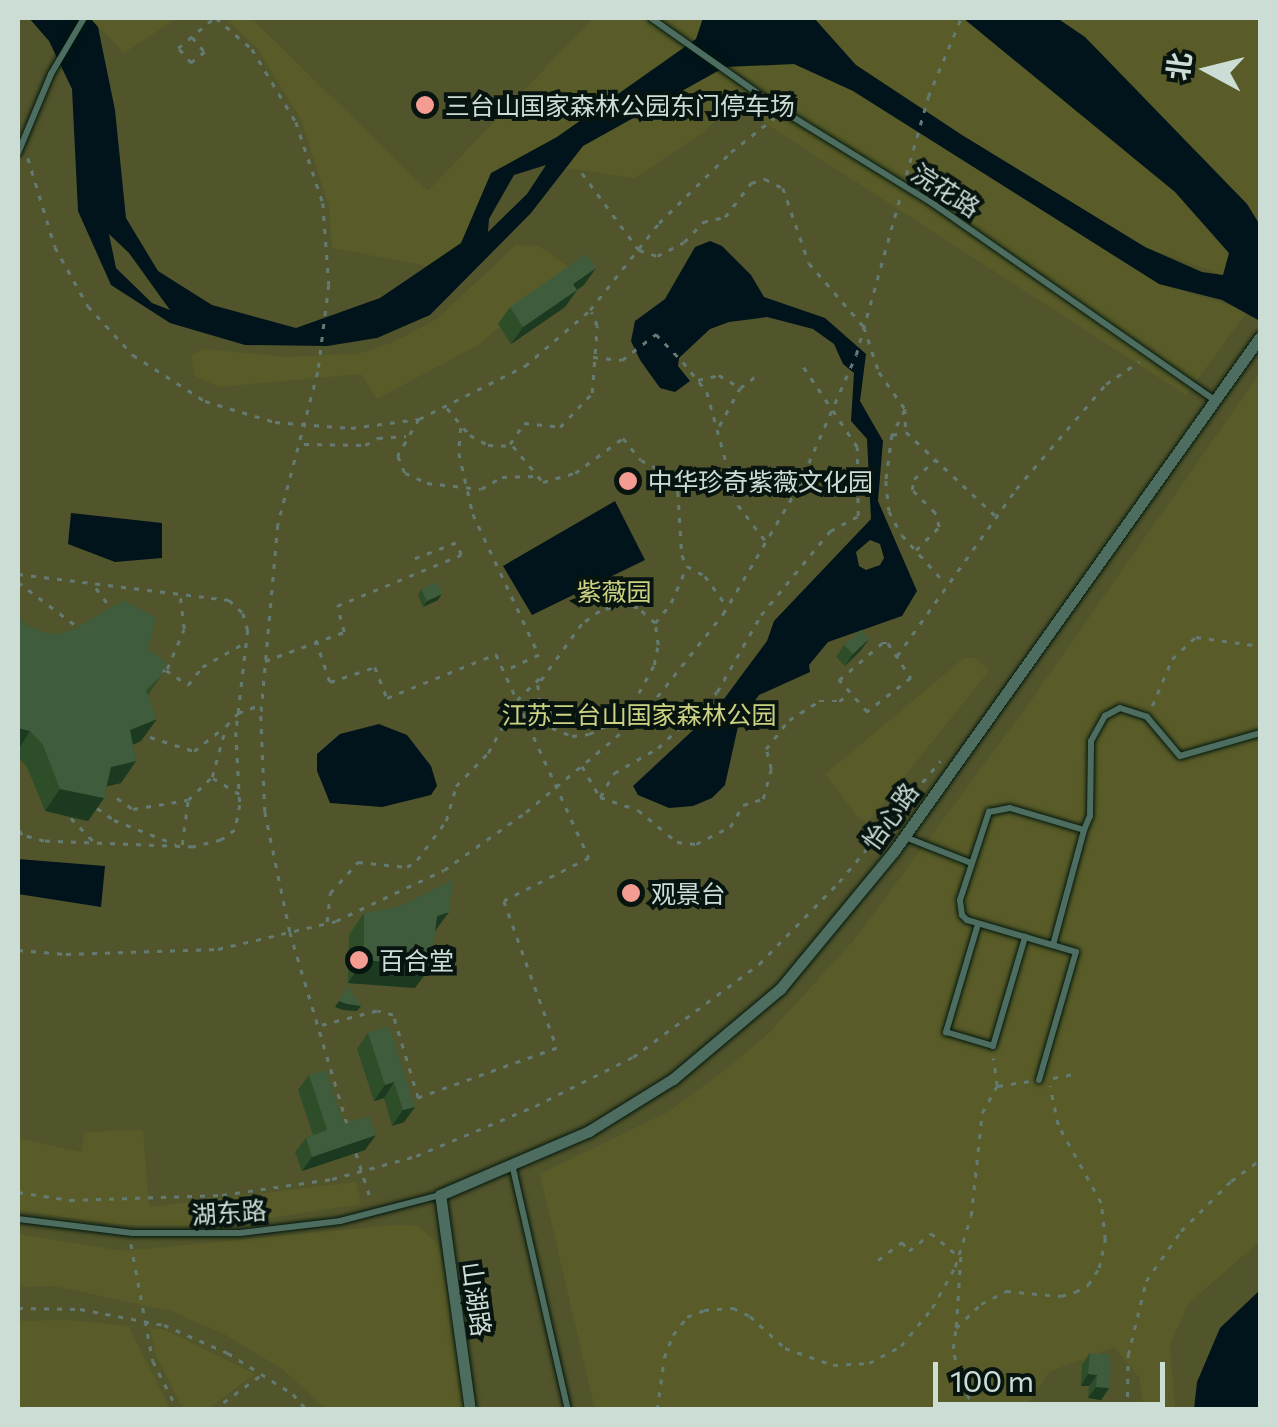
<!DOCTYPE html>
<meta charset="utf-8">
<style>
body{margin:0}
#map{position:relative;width:1278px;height:1427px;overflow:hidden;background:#112f25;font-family:Commissioner,"Noto Sans SC",sans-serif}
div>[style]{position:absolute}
.green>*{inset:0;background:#52552b}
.forest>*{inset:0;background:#595c28}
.water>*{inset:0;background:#02141b}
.path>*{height:2.5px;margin-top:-1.25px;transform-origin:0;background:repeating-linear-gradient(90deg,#637b73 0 5px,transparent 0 13px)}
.roads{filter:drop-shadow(0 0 2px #00170e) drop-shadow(0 0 2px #00170e)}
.lane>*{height:6px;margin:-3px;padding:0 3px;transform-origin:3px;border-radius:3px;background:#4e6d61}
.street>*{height:11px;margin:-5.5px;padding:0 5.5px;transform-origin:5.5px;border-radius:5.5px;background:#4e6d61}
.wall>*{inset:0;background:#2e4d29}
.shaded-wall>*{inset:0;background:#1b3a20}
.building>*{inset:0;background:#3f5c3c}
.dots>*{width:28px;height:28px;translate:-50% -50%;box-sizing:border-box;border:5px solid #081410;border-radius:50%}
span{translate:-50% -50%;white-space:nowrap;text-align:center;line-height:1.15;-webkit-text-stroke:8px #081410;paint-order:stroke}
.poi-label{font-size:25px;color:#ccddd6}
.left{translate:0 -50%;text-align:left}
.street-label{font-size:25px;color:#ccddd6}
.park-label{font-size:25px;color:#ccd281}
.frame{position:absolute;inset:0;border:20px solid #ccddd6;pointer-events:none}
.north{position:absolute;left:1158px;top:20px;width:100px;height:100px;-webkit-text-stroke:8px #081410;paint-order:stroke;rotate:277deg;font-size:28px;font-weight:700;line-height:40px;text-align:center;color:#ccddd6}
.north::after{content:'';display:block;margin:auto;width:35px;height:45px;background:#ccddd6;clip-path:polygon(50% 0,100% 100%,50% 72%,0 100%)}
.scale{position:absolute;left:933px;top:1362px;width:232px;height:45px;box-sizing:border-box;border:5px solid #ccddd6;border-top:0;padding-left:12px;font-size:30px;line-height:35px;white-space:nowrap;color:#ccddd6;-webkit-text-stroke:8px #081410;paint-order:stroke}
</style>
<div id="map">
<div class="green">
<i style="clip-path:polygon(18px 18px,1260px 18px,1260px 1409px,18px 1409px)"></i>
</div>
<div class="forest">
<i style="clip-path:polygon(90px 18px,177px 18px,124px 53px)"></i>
<i style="clip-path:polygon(225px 18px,251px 18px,428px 191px,593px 18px,703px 18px,697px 39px,557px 137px,492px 173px,462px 243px,427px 266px,332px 248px,329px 206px,301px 119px,257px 48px)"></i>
<i style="clip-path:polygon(814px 18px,963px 18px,1175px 192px,1229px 254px,1223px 275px,1145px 247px,962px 135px,856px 65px)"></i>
<i style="clip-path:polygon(1057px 18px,1260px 18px,1260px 225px,1247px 204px,1085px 37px)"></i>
<i style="clip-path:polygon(794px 64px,853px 91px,1159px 284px,1248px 311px,1186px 395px,734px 103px,705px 131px,635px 178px,566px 168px,583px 146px,725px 67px)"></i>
<i style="clip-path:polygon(516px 245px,539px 246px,569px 267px,478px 345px,377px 399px,361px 374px,219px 387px,195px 376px,191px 356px,203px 349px,287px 357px,358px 354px,393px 342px,437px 319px)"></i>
<i style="clip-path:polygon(1260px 373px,1260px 1241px,1189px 1303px,1170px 1345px,1175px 1409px,1144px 1409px,1139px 1377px,1114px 1347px,1049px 1372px,1024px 1409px,595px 1409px,540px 1174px,668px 1112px,724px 1071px,769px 1033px,853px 941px,1023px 712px)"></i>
<i style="clip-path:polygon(964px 658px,975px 658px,989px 671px,867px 823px,857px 816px,825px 774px)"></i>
<i style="clip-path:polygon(143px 1130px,149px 1207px,356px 1182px,361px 1204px,225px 1225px,122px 1225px,18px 1210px,18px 1138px,81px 1152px,85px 1132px)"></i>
<i style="clip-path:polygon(395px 1225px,418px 1226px,439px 1245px,470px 1409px,327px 1409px,282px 1369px,226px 1335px,171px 1311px,53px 1286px,18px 1287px,18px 1234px,123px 1251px)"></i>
<i style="clip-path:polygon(69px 1320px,128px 1326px,170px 1409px,18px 1409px,18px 1321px)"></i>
<i style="clip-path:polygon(150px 1328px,165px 1330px,255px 1374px,208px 1409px,183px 1409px,156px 1355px)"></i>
</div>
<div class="water">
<i style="clip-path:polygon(evenodd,29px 18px,90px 18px,98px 27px,115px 110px,126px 218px,158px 271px,212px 305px,296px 328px,380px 298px,461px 243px,491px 173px,557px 137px,696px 39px,703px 18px,814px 18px,856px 65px,962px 135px,1145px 247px,1202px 272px,1223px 275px,1229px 253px,1175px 192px,963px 18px,1057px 18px,1085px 37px,1247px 204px,1260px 225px,1260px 321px,1222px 300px,1159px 284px,853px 91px,794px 64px,725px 67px,583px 146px,531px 213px,430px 315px,377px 338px,327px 346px,245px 345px,170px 323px,111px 285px,78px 211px,72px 89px,49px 41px,29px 18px,546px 165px,527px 194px,488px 232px,489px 219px,514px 175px,546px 165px,29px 18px,109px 234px,129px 253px,170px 310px,152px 303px,116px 268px,109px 234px)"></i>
<i style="clip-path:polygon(evenodd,710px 241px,722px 246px,751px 275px,764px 297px,825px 318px,866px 354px,860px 401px,883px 441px,878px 501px,917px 591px,902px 616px,828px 642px,809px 665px,810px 672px,759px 695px,739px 722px,725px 785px,712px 798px,693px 806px,669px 808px,638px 795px,633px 786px,718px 707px,767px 641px,774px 621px,871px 519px,867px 439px,851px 421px,854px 373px,843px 364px,834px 344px,813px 329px,767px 317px,729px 322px,710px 329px,679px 358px,678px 366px,690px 381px,675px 392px,660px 388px,640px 360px,631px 341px,635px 321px,665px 299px,695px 247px,710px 241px,870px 540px,880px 544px,884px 558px,880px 565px,866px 570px,859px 566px,856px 552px,870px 540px)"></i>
<i style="clip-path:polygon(615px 501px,645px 560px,532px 615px,503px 566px)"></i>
<i style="clip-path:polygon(71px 513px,162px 523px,162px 558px,115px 562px,68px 544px)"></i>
<i style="clip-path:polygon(379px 724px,407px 735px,431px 766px,437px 786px,431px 795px,382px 807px,330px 803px,317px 771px,317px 754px,340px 734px)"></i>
<i style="clip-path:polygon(18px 859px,105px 866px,101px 907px,18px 894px)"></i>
<i style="clip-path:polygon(1260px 1290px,1260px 1409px,1194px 1409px,1197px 1382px,1220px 1328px)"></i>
</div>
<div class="path">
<i style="left:216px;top:18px;width:48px;rotate:40.7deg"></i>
<i style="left:252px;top:49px;width:85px;rotate:58.9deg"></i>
<i style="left:296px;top:122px;width:85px;rotate:71.6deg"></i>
<i style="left:323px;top:203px;width:82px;rotate:85.8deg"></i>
<i style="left:329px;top:285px;width:88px;rotate:97.2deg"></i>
<i style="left:318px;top:372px;width:158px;rotate:104.7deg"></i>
<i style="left:278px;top:525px;width:192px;rotate:95.1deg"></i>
<i style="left:261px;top:716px;width:96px;rotate:87.6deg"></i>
<i style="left:265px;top:812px;width:123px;rotate:78.2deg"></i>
<i style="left:290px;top:932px;width:203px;rotate:73.4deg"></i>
<i style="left:192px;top:37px;width:20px;rotate:49deg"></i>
<i style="left:205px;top:52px;width:18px;rotate:142deg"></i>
<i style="left:191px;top:63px;width:20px;rotate:-131deg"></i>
<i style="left:178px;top:48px;width:47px;rotate:-39.8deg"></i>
<i style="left:28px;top:158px;width:93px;rotate:73.1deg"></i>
<i style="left:55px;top:247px;width:68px;rotate:60.8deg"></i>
<i style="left:88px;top:306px;width:67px;rotate:47.4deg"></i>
<i style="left:133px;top:355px;width:85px;rotate:32.6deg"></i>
<i style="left:205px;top:401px;width:73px;rotate:16.7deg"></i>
<i style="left:275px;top:422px;width:76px;rotate:4.5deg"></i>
<i style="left:351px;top:428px;width:69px;rotate:-7.5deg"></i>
<i style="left:419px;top:419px;width:119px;rotate:-26.6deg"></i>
<i style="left:525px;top:366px;width:86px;rotate:-40.7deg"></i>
<i style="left:590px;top:310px;width:111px;rotate:-51.6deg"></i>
<i style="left:659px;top:223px;width:101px;rotate:-44.6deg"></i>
<i style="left:731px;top:152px;width:55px;rotate:-38.3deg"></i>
<i style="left:582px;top:173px;width:96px;rotate:53.5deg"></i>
<i style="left:639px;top:250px;width:19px;rotate:18deg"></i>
<i style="left:657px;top:256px;width:30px;rotate:-27deg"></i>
<i style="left:684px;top:242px;width:28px;rotate:-46deg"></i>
<i style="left:703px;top:222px;width:23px;rotate:-13deg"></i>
<i style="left:725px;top:217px;width:43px;rotate:-52.6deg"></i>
<i style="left:751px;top:183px;width:15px;rotate:-16deg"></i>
<i style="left:765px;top:179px;width:20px;rotate:27deg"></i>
<i style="left:783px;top:188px;width:79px;rotate:70.9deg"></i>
<i style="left:809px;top:263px;width:84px;rotate:49.3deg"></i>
<i style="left:864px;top:327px;width:47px;rotate:71.6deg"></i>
<i style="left:879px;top:372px;width:45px;rotate:54.9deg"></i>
<i style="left:905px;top:409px;width:23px;rotate:88deg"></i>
<i style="left:906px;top:432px;width:127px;rotate:43.1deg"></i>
<i style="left:906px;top:175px;width:81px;rotate:-74.2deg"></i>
<i style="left:928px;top:97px;width:86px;rotate:-67.3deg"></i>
<i style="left:593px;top:357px;width:29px;rotate:6deg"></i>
<i style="left:622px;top:360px;width:43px;rotate:-37.4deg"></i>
<i style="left:656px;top:334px;width:39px;rotate:46deg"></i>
<i style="left:683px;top:362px;width:38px;rotate:51deg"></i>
<i style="left:707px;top:392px;width:117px;rotate:74.7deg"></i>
<i style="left:738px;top:505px;width:49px;rotate:52.4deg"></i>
<i style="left:698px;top:380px;width:22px;rotate:-13deg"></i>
<i style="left:719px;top:375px;width:23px;rotate:31deg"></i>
<i style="left:447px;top:408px;width:35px;rotate:50deg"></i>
<i style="left:470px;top:435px;width:21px;rotate:29deg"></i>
<i style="left:488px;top:445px;width:25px;rotate:2deg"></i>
<i style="left:513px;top:446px;width:47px;rotate:50.2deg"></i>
<i style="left:543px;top:482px;width:33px;rotate:-16deg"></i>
<i style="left:575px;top:473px;width:59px;rotate:-36.1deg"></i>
<i style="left:623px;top:438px;width:28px;rotate:51deg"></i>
<i style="left:641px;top:460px;width:35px;rotate:27deg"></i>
<i style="left:672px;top:476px;width:17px;rotate:69deg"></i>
<i style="left:678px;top:492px;width:63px;rotate:86.4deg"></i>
<i style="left:682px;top:555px;width:12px;rotate:66deg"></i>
<i style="left:687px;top:566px;width:21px;rotate:29deg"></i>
<i style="left:705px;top:576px;width:37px;rotate:54deg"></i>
<i style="left:905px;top:410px;width:28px;rotate:117deg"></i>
<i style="left:892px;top:435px;width:13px;rotate:-13deg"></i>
<i style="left:419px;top:419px;width:43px;rotate:119.6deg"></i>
<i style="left:398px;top:456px;width:18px;rotate:68deg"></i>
<i style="left:405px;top:473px;width:24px;rotate:24deg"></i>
<i style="left:427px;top:483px;width:54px;rotate:6.3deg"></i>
<i style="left:481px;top:489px;width:24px;rotate:-30deg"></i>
<i style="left:502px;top:477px;width:32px;rotate:-2deg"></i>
<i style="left:719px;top:426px;width:43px;rotate:-61.1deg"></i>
<i style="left:740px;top:388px;width:25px;rotate:-37deg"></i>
<i style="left:461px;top:428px;width:25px;rotate:95deg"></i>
<i style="left:459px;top:453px;width:63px;rotate:77.1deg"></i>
<i style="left:473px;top:514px;width:156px;rotate:64.9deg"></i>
<i style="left:539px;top:655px;width:38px;rotate:155deg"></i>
<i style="left:892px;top:435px;width:46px;rotate:97.4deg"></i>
<i style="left:886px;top:481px;width:30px;rotate:84deg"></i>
<i style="left:889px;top:511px;width:27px;rotate:62deg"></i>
<i style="left:902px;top:535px;width:64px;rotate:48.1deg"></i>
<i style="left:304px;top:444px;width:61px;rotate:0.9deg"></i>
<i style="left:365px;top:445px;width:15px;rotate:-28deg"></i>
<i style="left:378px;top:438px;width:28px;rotate:-4deg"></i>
<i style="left:510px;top:444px;width:25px;rotate:-56deg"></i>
<i style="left:524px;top:423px;width:36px;rotate:6deg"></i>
<i style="left:560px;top:427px;width:47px;rotate:-46.7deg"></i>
<i style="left:592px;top:393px;width:67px;rotate:-85.7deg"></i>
<i style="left:597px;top:326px;width:15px;rotate:-113deg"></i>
<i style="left:1260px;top:538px;width:23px;rotate:90deg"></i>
<i style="left:916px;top:550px;width:33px;rotate:-45deg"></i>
<i style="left:939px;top:527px;width:15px;rotate:-106deg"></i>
<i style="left:935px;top:513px;width:33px;rotate:-135deg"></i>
<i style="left:912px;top:490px;width:11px;rotate:-80deg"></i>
<i style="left:914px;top:479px;width:28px;rotate:-42deg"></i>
<i style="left:18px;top:574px;width:213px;rotate:7deg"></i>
<i style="left:229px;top:600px;width:19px;rotate:43deg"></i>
<i style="left:243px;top:613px;width:18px;rotate:74deg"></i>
<i style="left:248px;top:630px;width:103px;rotate:96.7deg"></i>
<i style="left:236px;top:732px;width:73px;rotate:86.9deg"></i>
<i style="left:240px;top:805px;width:25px;rotate:101deg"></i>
<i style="left:235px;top:830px;width:17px;rotate:144deg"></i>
<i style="left:221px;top:840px;width:29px;rotate:166deg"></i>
<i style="left:193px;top:847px;width:149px;rotate:-177.7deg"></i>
<i style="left:44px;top:841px;width:23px;rotate:-165deg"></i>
<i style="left:22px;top:835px;width:7px;rotate:-124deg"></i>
<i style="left:18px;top:582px;width:75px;rotate:36.9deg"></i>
<i style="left:96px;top:588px;width:26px;rotate:53deg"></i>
<i style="left:655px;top:623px;width:23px;rotate:-139deg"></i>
<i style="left:638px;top:608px;width:16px;rotate:-165deg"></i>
<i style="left:623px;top:604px;width:24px;rotate:163deg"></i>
<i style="left:600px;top:611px;width:22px;rotate:144deg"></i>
<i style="left:582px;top:624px;width:75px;rotate:125.8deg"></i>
<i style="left:538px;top:685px;width:24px;rotate:83deg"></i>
<i style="left:541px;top:709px;width:22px;rotate:60deg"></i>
<i style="left:552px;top:728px;width:22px;rotate:22deg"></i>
<i style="left:572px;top:736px;width:17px;rotate:-7deg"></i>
<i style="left:589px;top:734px;width:41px;rotate:-25.9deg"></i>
<i style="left:626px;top:716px;width:58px;rotate:-61.2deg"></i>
<i style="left:654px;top:665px;width:20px;rotate:-79deg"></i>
<i style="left:658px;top:645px;width:22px;rotate:-98deg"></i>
<i style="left:655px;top:623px;width:26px;rotate:-51deg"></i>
<i style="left:671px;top:603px;width:40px;rotate:-66.6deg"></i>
<i style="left:316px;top:640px;width:44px;rotate:71.6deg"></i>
<i style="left:330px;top:682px;width:47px;rotate:-18.4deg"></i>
<i style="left:375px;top:667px;width:33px;rotate:69deg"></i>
<i style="left:387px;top:698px;width:118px;rotate:-22deg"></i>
<i style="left:496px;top:654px;width:224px;rotate:65.5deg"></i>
<i style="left:589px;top:858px;width:95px;rotate:153.2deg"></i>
<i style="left:504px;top:901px;width:156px;rotate:70.2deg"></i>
<i style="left:557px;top:1048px;width:148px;rotate:160.2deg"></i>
<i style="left:418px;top:1098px;width:87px;rotate:-106.8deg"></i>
<i style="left:393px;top:1015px;width:16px;rotate:-166deg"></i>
<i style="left:377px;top:1011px;width:60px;rotate:165.5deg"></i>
<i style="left:882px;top:643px;width:6px"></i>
<i style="left:888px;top:643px;width:42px;rotate:56.7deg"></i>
<i style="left:911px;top:678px;width:56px;rotate:142.3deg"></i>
<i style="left:867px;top:712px;width:43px;rotate:-131.2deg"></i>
<i style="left:839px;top:680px;width:57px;rotate:-40.7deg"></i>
<i style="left:897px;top:656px;width:205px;rotate:-54.5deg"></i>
<i style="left:1016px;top:489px;width:138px;rotate:-49.4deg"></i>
<i style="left:1106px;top:384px;width:40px;rotate:-34deg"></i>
<i style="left:265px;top:661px;width:84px;rotate:-20.2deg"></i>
<i style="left:344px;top:632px;width:27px;rotate:-105deg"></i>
<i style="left:337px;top:606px;width:134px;rotate:-22.4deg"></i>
<i style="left:461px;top:555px;width:13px;rotate:-113deg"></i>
<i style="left:456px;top:543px;width:47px;rotate:158.9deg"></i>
<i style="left:167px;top:669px;width:43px;rotate:-67deg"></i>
<i style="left:184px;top:629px;width:33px;rotate:-97deg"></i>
<i style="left:160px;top:671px;width:6px;rotate:-9deg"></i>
<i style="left:166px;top:670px;width:27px;rotate:34deg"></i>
<i style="left:188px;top:685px;width:23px;rotate:-52deg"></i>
<i style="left:202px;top:667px;width:51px;rotate:-29.6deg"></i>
<i style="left:1152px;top:706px;width:51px;rotate:-66.9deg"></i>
<i style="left:1172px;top:659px;width:33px;rotate:-43deg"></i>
<i style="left:1196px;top:637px;width:65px;rotate:8deg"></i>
<i style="left:150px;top:737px;width:46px;rotate:17.7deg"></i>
<i style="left:194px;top:751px;width:39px;rotate:-38deg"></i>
<i style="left:582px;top:766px;width:36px;rotate:60deg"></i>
<i style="left:600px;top:797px;width:40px;rotate:18.9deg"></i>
<i style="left:638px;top:810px;width:50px;rotate:39.4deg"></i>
<i style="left:677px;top:842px;width:19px;rotate:6deg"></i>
<i style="left:696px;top:844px;width:38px;rotate:-27deg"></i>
<i style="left:730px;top:827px;width:26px;rotate:-59deg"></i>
<i style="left:743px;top:805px;width:21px;rotate:-17deg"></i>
<i style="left:763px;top:799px;width:31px;rotate:-75deg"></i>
<i style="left:771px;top:769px;width:21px;rotate:-104deg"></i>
<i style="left:766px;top:749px;width:37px;rotate:-52deg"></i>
<i style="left:789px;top:720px;width:36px;rotate:-32deg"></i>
<i style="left:819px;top:701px;width:20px"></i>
<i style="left:839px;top:701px;width:12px;rotate:-31deg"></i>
<i style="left:213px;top:778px;width:31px;rotate:31deg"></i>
<i style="left:600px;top:797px;width:28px;rotate:-60deg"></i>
<i style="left:614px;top:773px;width:51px;rotate:-29.6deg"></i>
<i style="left:658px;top:748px;width:81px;rotate:-43.5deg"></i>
<i style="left:717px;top:692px;width:89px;rotate:-60.3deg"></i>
<i style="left:761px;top:615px;width:109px;rotate:-50.6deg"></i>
<i style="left:830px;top:531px;width:32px;rotate:-28deg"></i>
<i style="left:858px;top:516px;width:69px;rotate:-90.8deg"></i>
<i style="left:857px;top:447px;width:100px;rotate:-124deg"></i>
<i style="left:117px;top:798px;width:19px;rotate:35deg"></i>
<i style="left:133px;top:809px;width:55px;rotate:-9.5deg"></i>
<i style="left:97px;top:808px;width:21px;rotate:35deg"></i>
<i style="left:114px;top:820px;width:66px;rotate:21.5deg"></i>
<i style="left:71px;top:818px;width:33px;rotate:46deg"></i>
<i style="left:182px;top:845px;width:45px;rotate:-82.4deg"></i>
<i style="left:188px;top:800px;width:33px;rotate:-44deg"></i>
<i style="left:212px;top:777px;width:53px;rotate:-74.6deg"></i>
<i style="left:226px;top:726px;width:18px;rotate:-47deg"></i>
<i style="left:238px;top:713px;width:23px;rotate:-20deg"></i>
<i style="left:327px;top:922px;width:29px;rotate:-84deg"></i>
<i style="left:330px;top:893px;width:42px;rotate:-47.9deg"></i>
<i style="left:358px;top:862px;width:49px;rotate:5.8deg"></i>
<i style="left:407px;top:867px;width:12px;rotate:-35deg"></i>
<i style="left:417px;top:860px;width:49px;rotate:-53.4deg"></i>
<i style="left:446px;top:821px;width:36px;rotate:-74deg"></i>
<i style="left:456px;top:786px;width:46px;rotate:-45.9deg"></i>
<i style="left:488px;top:753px;width:60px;rotate:-61.3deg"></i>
<i style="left:517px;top:700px;width:36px;rotate:-44deg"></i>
<i style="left:18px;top:950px;width:48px;rotate:4.8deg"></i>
<i style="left:66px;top:954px;width:152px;rotate:-1.9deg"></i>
<i style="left:218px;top:949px;width:121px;rotate:-13.3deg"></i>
<i style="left:336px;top:921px;width:119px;rotate:-25.3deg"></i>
<i style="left:444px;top:870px;width:100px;rotate:-35.3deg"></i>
<i style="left:526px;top:812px;width:117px;rotate:-39.8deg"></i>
<i style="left:616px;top:737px;width:45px;rotate:-42.3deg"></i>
<i style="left:649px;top:707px;width:119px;rotate:-51.5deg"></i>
<i style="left:723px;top:614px;width:147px;rotate:-59.4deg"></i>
<i style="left:798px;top:487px;width:144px;rotate:-66.3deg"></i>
<i style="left:856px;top:355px;width:164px;rotate:-74.4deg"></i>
<i style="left:1053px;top:1078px;width:21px;rotate:-11deg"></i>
<i style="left:998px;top:1086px;width:32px;rotate:-9deg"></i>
<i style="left:356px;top:1153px;width:52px;rotate:72.3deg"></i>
<i style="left:18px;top:1192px;width:53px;rotate:8.7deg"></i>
<i style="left:70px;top:1200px;width:152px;rotate:-1.9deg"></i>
<i style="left:222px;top:1195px;width:111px;rotate:-8.3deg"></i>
<i style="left:332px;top:1179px;width:87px;rotate:-15.3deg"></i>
<i style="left:416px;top:1156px;width:129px;rotate:-22.8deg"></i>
<i style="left:535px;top:1106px;width:110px;rotate:-26.6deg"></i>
<i style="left:633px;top:1057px;width:157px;rotate:-36.4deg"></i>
<i style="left:759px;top:964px;width:115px;rotate:-45.7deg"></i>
<i style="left:839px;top:882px;width:158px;rotate:-50.1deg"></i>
<i style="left:131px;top:1244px;width:119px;rotate:79.4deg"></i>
<i style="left:153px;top:1361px;width:55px;rotate:63deg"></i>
<i style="left:878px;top:1260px;width:30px;rotate:-37deg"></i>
<i style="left:902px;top:1242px;width:11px;rotate:52deg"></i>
<i style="left:909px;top:1251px;width:28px;rotate:-39deg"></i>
<i style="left:931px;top:1233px;width:34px;rotate:40deg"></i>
<i style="left:18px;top:1308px;width:62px;rotate:0.9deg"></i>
<i style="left:80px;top:1309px;width:86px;rotate:10.8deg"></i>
<i style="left:164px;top:1325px;width:70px;rotate:23.6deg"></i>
<i style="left:228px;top:1353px;width:77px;rotate:32.2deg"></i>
<i style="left:293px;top:1394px;width:21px;rotate:49deg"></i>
<i style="left:956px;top:1327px;width:77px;rotate:-86.3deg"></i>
<i style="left:213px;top:1410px;width:59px;rotate:-36.1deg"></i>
<i style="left:657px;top:1410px;width:52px;rotate:-82.3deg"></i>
<i style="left:664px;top:1358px;width:25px;rotate:-69deg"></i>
<i style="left:673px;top:1335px;width:23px;rotate:-52deg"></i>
<i style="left:687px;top:1317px;width:18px;rotate:-22deg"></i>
<i style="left:704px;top:1310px;width:29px;rotate:-4deg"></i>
<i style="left:733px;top:1308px;width:19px;rotate:25deg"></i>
<i style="left:750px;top:1316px;width:47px;rotate:42.4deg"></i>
<i style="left:785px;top:1348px;width:51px;rotate:19.5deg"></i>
<i style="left:833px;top:1365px;width:36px;rotate:-3deg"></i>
<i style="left:869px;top:1363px;width:36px;rotate:-28deg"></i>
<i style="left:901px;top:1346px;width:49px;rotate:-50.8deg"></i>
<i style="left:932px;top:1308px;width:47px;rotate:-60.7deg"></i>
<i style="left:955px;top:1267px;width:53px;rotate:-72.6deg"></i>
<i style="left:971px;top:1216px;width:104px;rotate:-83.9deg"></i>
<i style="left:982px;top:1113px;width:31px;rotate:-61deg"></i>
<i style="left:997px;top:1086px;width:28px;rotate:-98deg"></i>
<i style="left:976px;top:1410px;width:29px;rotate:-121deg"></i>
<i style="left:961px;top:1385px;width:37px;rotate:-103deg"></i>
<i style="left:953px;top:1349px;width:21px;rotate:-82deg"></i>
<i style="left:956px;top:1328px;width:35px;rotate:-44deg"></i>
<i style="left:981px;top:1304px;width:28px;rotate:-27deg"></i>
<i style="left:1006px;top:1291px;width:55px;rotate:5.2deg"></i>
<i style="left:1061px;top:1296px;width:15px;rotate:-16deg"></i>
<i style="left:1075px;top:1292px;width:15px;rotate:-28deg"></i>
<i style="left:1088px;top:1285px;width:20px;rotate:-57deg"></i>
<i style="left:1099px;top:1268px;width:29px;rotate:-78deg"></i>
<i style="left:1105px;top:1240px;width:37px;rotate:-96deg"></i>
<i style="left:1101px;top:1203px;width:89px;rotate:-118.9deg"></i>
<i style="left:1058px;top:1125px;width:40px;rotate:-102deg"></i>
<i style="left:1127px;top:1410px;width:55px;rotate:-89deg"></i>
<i style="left:1128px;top:1355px;width:76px;rotate:-76.3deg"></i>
<i style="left:1146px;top:1281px;width:61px;rotate:-55deg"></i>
<i style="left:1181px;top:1231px;width:71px;rotate:-45deg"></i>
<i style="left:1231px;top:1181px;width:36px;rotate:-36deg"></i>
</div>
<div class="roads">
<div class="lane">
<i style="left:651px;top:18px;width:161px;rotate:35.2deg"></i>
<i style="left:783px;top:111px;width:175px;rotate:31.7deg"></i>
<i style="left:932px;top:203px;width:344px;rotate:34.9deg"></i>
<i style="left:18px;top:153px;width:86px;rotate:-67.3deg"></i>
<i style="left:51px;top:74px;width:65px;rotate:-59.5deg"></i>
<i style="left:905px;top:837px;width:71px;rotate:21.5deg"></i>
<i style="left:978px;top:924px;width:113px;rotate:106.5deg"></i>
<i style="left:946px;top:1032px;width:49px;rotate:16.6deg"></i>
<i style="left:993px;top:1046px;width:114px;rotate:-73.6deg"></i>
<i style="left:1053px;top:945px;width:119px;rotate:-74.9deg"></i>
<i style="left:1039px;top:1080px;width:133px;rotate:-73.9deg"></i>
<i style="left:1076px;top:952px;width:114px;rotate:-163.6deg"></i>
<i style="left:967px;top:920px;width:7px;rotate:-135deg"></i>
<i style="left:962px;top:915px;width:15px;rotate:-98deg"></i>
<i style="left:960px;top:900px;width:93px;rotate:-71.8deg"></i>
<i style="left:989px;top:812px;width:21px;rotate:-11deg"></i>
<i style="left:1010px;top:808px;width:77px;rotate:16.6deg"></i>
<i style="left:1084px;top:830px;width:15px;rotate:-67deg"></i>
<i style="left:1090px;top:816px;width:75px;rotate:-89.2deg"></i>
<i style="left:1091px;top:741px;width:29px;rotate:-61deg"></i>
<i style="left:1105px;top:716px;width:17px;rotate:-28deg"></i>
<i style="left:1120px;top:708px;width:28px;rotate:18deg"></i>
<i style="left:1147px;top:717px;width:51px;rotate:49.8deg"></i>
<i style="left:1180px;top:756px;width:83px;rotate:-16deg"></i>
<i style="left:512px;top:1164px;width:252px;rotate:77.2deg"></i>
<i style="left:18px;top:1219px;width:115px;rotate:7deg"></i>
<i style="left:132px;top:1233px;width:108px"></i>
<i style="left:240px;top:1233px;width:101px;rotate:-6.8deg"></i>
<i style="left:340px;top:1221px;width:103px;rotate:-14.6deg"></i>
</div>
<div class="street">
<i style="left:470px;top:1410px;width:217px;rotate:-97.9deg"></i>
<i style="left:440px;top:1195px;width:162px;rotate:-23.2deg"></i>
<i style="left:589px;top:1131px;width:99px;rotate:-31.8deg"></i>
<i style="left:673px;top:1079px;width:140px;rotate:-40.1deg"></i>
<i style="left:780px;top:989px;width:179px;rotate:-50.4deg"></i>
<i style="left:894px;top:851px;width:631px;rotate:-54.55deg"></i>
</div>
</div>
<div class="wall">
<i style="clip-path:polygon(584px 285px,577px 290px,565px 307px,511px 344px,498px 324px,510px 307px)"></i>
<i style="clip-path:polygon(421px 589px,438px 600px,423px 607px,418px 595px)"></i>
<i style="clip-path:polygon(18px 616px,25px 624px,45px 633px,148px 649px,161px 676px,148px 695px,141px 741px,133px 744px,136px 761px,121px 783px,107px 786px,104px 798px,88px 821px,45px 811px,27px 767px,18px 757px)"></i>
<i style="clip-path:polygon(869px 639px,861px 650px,845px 666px,836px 657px,844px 645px)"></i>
<i style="clip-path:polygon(364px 913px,435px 932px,431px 966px,415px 988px,348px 983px,349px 935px)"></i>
<i style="clip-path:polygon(368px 1033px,415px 1107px,404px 1122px,392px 1126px,384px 1098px,374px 1101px,357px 1049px)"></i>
<i style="clip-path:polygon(309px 1075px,344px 1124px,365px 1150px,302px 1171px,295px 1152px,306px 1138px,313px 1135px,298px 1090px)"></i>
<i style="clip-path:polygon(1090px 1353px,1109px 1388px,1101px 1400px,1088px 1398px,1089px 1386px,1081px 1386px,1082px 1365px)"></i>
</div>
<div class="shaded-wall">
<i style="clip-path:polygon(596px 268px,584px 285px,561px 301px,573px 284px)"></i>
<i style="clip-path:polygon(577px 290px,565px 307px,511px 344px,523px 327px)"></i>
<i style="clip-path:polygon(442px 594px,438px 600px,423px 607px,427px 601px)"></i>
<i style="clip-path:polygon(869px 639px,861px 650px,845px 666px,853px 654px)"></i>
<i style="clip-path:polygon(157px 719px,141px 741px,115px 753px,130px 730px)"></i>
<i style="clip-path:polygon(18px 728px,30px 731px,18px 750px)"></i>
<i style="clip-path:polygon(136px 761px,121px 783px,96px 789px,111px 767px)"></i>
<i style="clip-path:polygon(60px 789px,104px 798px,88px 821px,45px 811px)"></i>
<i style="clip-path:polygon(449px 912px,433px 934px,437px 916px)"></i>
<i style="clip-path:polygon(364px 960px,431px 966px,415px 988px,348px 983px)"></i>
<i style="clip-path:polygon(339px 1001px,361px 1006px,357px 1011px,343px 1010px,335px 1007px)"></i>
<i style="clip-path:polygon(394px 1082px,384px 1098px,374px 1101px,385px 1085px)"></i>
<i style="clip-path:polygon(415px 1107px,404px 1122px,392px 1126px,403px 1110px)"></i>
<i style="clip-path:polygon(376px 1135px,365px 1150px,302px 1171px,312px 1157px)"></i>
<i style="clip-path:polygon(1088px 1374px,1097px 1375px,1089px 1386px,1081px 1386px)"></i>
<i style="clip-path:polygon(1096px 1387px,1109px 1388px,1101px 1400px,1088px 1398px)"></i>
</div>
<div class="building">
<i style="clip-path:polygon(586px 254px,596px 268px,573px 284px,577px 290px,523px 327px,510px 307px)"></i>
<i style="clip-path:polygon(437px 582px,442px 594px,427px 601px,421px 589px)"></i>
<i style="clip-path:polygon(124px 600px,156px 618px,148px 649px,166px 662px,161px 676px,146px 690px,157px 719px,130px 730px,136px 761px,111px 767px,104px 798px,60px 789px,43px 745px,30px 731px,18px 728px,18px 616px,25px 624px,45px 633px,61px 634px,76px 628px)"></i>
<i style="clip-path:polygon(861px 630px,869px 639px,853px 654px,844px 645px)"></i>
<i style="clip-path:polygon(452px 880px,449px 912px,437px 916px,431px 966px,364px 960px,364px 913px,400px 906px)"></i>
<i style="clip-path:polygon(348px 986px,361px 1006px,347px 1004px,339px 1001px)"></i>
<i style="clip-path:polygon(389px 1026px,415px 1107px,403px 1110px,394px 1082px,385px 1085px,368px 1033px)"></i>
<i style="clip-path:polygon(326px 1070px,344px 1124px,369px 1116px,376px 1135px,312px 1157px,306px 1138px,327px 1130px,309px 1075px)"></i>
<i style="clip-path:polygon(1090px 1353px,1109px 1355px,1111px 1367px,1109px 1388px,1096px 1387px,1097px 1375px,1088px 1374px)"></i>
</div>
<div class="dots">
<i style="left:425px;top:105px;background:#f59c92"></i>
<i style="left:628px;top:481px;background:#f59c92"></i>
<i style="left:631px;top:893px;background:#f59c92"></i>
<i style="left:359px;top:960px;background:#f59c92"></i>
</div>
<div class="poi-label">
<span class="left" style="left:445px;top:105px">三台山国家森林公园东门停车场</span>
<span class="left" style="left:648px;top:481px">中华珍奇紫薇文化园</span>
<span class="left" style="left:651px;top:893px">观景台</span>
<span class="left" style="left:379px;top:960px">百合堂</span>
</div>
<div class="street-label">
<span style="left:946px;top:190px;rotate:33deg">浣花路</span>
<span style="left:890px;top:816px;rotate:-54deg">怡心路</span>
<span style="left:229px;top:1212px;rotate:-4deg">湖东路</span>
<span style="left:477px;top:1299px;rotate:82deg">山湖路</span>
</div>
<div class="park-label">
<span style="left:614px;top:591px">紫薇园</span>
<span style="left:639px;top:714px">江苏三台山国家森林公园</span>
</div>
<div class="frame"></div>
<div class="north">北</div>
<div class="scale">100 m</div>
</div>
